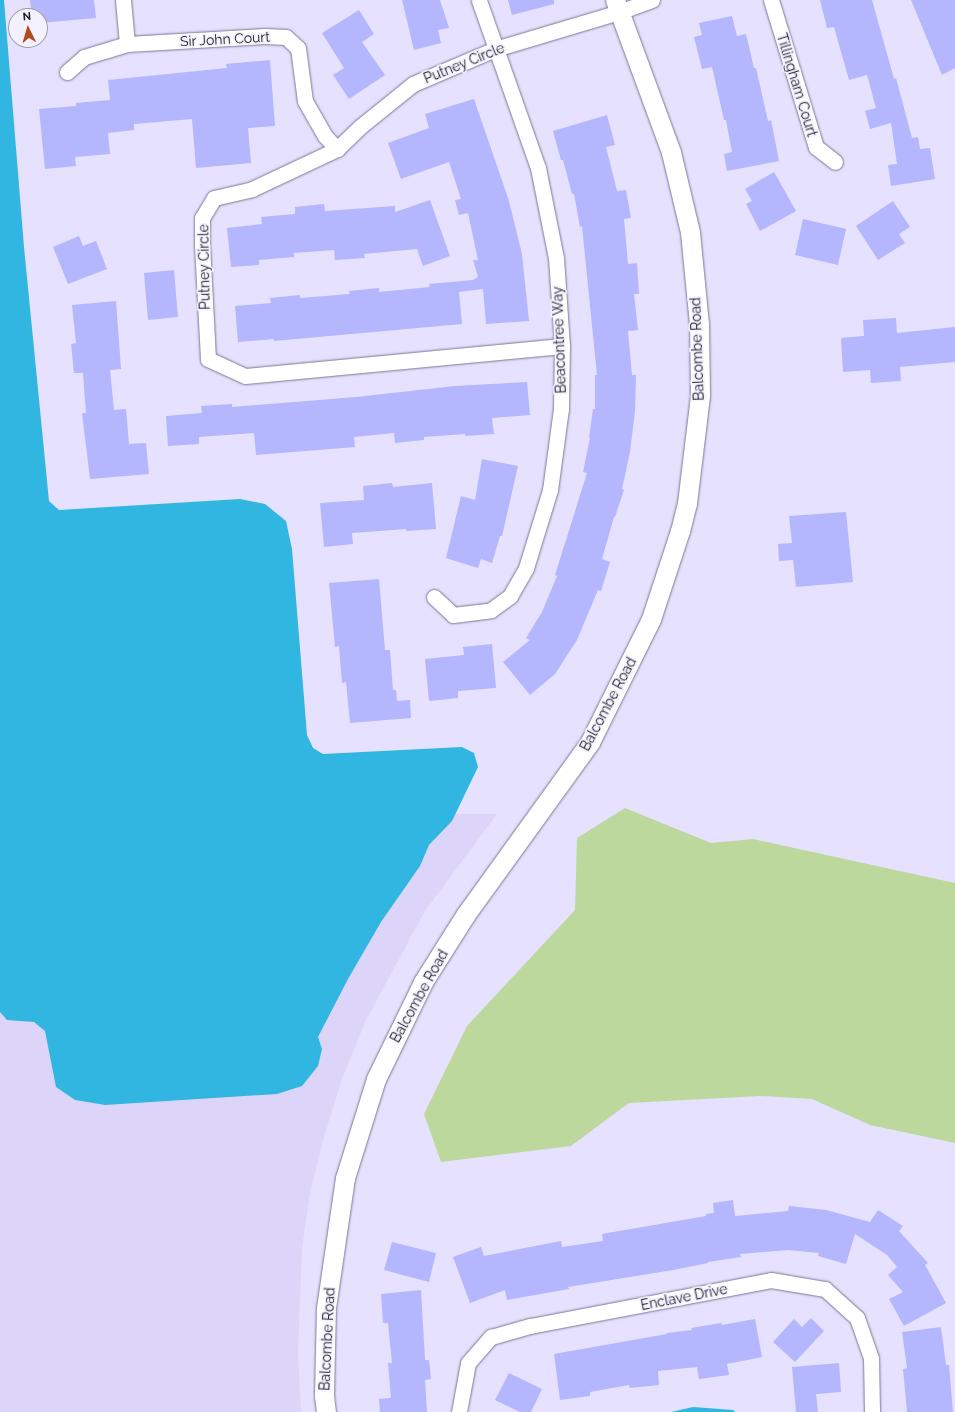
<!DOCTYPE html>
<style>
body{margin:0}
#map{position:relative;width:955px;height:1412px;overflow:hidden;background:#e6e1fe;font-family:Raleway,sans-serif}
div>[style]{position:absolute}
.built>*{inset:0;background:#dcd5f9}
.green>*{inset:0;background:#bcd89c}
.water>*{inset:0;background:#31b5e1}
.building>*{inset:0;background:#b4b6fe}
.roads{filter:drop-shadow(0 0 1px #7c7791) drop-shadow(0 0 1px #7c7791)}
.minor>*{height:15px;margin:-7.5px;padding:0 7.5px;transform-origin:7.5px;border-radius:7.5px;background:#fff}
.tertiary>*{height:19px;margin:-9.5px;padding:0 9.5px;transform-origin:9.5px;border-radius:9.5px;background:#fff}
span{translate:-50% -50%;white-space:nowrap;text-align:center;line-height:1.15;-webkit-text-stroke:3.5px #f3f1fd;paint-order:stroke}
.street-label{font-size:14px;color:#1e1c26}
.north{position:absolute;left:8px;top:8px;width:40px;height:40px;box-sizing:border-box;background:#f3f1fd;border:1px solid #9e9ca7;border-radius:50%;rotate:355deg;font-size:11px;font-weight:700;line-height:16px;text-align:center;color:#1e1c26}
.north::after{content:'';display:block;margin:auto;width:14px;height:18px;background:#b14a20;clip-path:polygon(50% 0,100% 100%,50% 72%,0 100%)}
</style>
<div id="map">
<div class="built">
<i style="clip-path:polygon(0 293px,48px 813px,497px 814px,425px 911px,366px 1020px,342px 1079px,323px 1140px,309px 1198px,302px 1249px,298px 1354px,301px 1412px,0 1412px)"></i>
</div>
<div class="green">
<i style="clip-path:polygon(625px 808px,711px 843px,753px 839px,955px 883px,955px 1143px,870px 1125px,812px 1099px,760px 1096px,629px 1103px,571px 1146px,441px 1162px,424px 1114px,467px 1026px,575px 910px,577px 838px)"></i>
</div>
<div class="water">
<i style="clip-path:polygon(0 0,4px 0,24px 247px,49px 501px,59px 510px,240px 499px,265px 504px,286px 521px,292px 549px,307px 735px,313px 748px,323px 754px,462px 747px,474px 753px,478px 767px,452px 821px,429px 845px,420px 866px,381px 922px,348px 979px,318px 1037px,322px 1049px,318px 1066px,302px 1086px,277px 1094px,105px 1105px,75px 1100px,56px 1087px,45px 1031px,34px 1022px,7px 1020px,0 1012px)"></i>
<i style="clip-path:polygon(693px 1407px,733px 1410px,735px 1412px,671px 1412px)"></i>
</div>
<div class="building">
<i style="clip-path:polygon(30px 0,94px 0,96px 18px,40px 23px,40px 16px,32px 16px)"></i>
<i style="clip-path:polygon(402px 0,440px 0,449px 28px,438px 30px,441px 43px,414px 50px)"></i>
<i style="clip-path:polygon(508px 0,554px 0,554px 4px,512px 15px)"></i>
<i style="clip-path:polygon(820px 0,872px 0,894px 79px,896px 78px,912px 138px,918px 137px,920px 149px,930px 148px,935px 179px,891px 186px,888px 165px,897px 164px,891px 123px,870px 129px,865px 111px,876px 108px,867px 75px,849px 80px,834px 27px,827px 28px)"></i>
<i style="clip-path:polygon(911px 0,955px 0,955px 68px,942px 75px)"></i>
<i style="clip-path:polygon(359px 10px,374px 34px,362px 42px,385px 75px,349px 99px,333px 75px,344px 68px,322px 33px)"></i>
<i style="clip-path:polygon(732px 16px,737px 36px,746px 34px,754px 68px,756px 68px,768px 121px,771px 120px,779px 161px,727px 171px,724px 154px,732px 152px,726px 120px,724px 120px,712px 67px,702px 69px,694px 37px,702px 35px,699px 23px)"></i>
<i style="clip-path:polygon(270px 60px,275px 126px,248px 128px,251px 163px,196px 168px,192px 119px,134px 124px,134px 130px,108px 133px,110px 154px,75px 157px,76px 166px,45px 169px,39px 109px,76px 106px,76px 103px,110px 100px,108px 80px,227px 68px,226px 64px)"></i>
<i style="clip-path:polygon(474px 99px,509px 201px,522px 254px,529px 321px,486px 324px,483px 289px,459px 292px,462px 324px,274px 341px,274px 339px,238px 342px,235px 306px,271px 303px,270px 298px,300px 295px,300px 298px,350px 294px,349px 291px,379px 288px,379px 292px,430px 287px,429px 284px,473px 280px,478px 277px,473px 260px,478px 260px,468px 213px,459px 215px,455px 200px,461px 199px,449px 162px,401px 179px,388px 143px,429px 128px,425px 114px)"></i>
<i style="clip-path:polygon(607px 115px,615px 145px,606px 147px,617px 191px,626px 190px,631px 218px,624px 219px,628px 264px,637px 263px,639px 294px,634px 294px,638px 330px,628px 331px,632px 375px,636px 375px,635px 411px,630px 452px,622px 489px,624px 490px,615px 517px,614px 517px,602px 559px,610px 562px,601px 591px,598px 590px,577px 640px,555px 674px,530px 695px,503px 662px,530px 640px,526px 638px,542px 612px,557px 576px,555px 575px,587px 473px,583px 472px,590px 438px,589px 438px,593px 409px,595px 409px,595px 375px,597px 375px,582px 226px,580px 227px,574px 194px,572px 194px,563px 160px,561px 160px,553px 131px)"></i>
<i style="clip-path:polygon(774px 172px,796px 211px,760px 231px,746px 204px,752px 201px,745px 189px)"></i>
<i style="clip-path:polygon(430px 200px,450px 256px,423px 266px,417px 249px,364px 254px,365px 258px,335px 260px,334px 250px,294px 253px,294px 257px,259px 260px,259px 265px,231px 267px,227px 228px,262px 224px,261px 217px,295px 214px,295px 207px,324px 204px,325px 211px,395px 206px,395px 212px)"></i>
<i style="clip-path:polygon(893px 201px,910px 227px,899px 234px,905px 243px,878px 260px,856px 226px)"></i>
<i style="clip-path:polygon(803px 219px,846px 229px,838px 265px,795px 255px)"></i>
<i style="clip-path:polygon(79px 236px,83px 246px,96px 241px,107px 269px,68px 284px,53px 247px)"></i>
<i style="clip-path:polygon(174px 270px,178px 317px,148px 320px,144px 273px)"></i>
<i style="clip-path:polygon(116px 301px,121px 369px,110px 370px,114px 410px,126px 409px,129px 444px,146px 443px,149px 474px,90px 479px,82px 413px,86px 413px,83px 373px,74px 373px,71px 344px,76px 343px,72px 305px)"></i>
<i style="clip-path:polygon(896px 318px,897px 333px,955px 327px,955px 362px,900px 367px,901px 381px,871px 383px,870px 370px,843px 372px,841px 338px,864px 336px,863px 320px)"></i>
<i style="clip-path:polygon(527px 382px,530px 415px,492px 418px,494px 434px,465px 436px,465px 434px,424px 437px,424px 440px,395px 443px,394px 433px,354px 437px,355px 447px,256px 455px,254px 433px,199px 437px,199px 444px,168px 446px,166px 416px,202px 413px,201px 406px,232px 404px,232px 407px,356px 397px,455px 386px)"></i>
<i style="clip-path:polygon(482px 459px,518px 466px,502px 536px,500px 536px,492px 563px,481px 559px,478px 568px,446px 558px,461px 496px,475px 500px)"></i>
<i style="clip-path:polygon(392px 483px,393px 487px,432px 483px,436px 529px,406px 531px,406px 529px,352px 533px,353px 544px,324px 547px,320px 503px,364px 500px,363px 486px)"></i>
<i style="clip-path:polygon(846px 512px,853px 582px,796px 587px,793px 560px,779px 561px,778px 544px,792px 543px,789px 516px)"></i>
<i style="clip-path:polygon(379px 579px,385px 650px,390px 650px,393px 690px,396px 690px,397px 701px,410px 700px,411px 718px,350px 723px,346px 682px,342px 683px,339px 646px,335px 647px,329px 583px)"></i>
<i style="clip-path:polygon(492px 644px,496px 688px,458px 691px,458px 698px,429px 701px,425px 659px,464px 655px,463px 647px)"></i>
<i style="clip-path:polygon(733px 1200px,735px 1216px,788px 1211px,789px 1206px,826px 1210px,870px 1222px,878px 1210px,903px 1226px,899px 1231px,928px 1263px,925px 1265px,946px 1303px,904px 1326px,889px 1299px,903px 1292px,888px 1275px,897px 1267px,887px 1255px,855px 1234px,846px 1264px,818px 1256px,819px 1253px,788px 1250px,740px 1254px,741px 1257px,708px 1262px,708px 1263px,673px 1270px,568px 1287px,569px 1289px,507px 1300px,505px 1290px,470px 1303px,453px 1257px,481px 1247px,484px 1256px,561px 1241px,562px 1247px,603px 1241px,602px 1234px,706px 1216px,706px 1214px,714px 1213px,713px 1203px)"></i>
<i style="clip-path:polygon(392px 1242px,436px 1253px,429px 1282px,384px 1270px)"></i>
<i style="clip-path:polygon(421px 1290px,425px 1360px,429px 1360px,431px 1379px,425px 1380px,427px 1412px,380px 1412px,379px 1399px,391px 1398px,388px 1363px,392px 1363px,388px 1323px,383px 1323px,381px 1294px)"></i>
<i style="clip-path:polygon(811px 1318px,824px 1331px,795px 1362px,773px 1342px,794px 1319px,802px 1327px)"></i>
<i style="clip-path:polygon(755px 1319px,762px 1357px,727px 1364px,729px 1375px,699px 1379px,697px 1367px,658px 1371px,659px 1385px,630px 1388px,629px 1385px,590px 1392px,590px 1396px,560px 1400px,554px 1354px,667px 1334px,667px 1333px,692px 1330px,691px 1328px,721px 1323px,722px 1325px)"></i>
<i style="clip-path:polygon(941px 1327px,946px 1365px,949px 1365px,953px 1412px,907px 1412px,903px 1369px,907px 1368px,902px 1332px)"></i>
<i style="clip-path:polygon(839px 1363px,841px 1392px,816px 1394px,818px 1412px,796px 1412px,792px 1367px)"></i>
<i style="clip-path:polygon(509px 1373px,542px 1389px,531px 1412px,520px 1412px,495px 1400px)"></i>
</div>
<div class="roads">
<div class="minor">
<i style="left:123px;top:0;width:44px;rotate:84.8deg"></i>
<i style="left:771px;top:0;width:154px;rotate:73deg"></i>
<i style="left:816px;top:147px;width:24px;rotate:38deg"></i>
<i style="left:67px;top:72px;width:23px;rotate:-41deg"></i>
<i style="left:84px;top:57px;width:45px;rotate:-16.8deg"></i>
<i style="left:127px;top:44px;width:138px;rotate:-3.3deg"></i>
<i style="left:265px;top:36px;width:21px;rotate:3deg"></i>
<i style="left:286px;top:37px;width:16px;rotate:43deg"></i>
<i style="left:298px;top:48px;width:53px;rotate:82.5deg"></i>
<i style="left:305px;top:101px;width:40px;rotate:60.3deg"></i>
<i style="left:325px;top:136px;width:18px;rotate:47deg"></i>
<i style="left:562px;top:346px;width:318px;rotate:174.6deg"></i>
<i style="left:245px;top:376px;width:41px;rotate:-155.3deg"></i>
<i style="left:208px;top:359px;width:113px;rotate:-93deg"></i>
<i style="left:202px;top:246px;width:28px;rotate:-90deg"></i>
<i style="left:202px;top:218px;width:23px;rotate:-59deg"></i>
<i style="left:214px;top:198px;width:39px;rotate:-13deg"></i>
<i style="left:252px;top:189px;width:94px;rotate:-25.2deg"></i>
<i style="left:337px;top:149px;width:33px;rotate:-44deg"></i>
<i style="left:361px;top:126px;width:67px;rotate:-38.9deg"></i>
<i style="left:413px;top:84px;width:89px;rotate:-23.1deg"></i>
<i style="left:495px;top:49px;width:129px;rotate:-16.6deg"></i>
<i style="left:619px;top:12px;width:35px;rotate:-20deg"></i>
<i style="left:434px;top:597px;width:26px;rotate:43deg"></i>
<i style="left:453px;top:615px;width:38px;rotate:-7deg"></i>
<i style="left:491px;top:610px;width:24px;rotate:-36deg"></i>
<i style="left:510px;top:596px;width:32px;rotate:-60deg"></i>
<i style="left:526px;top:568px;width:82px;rotate:-72.9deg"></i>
<i style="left:550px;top:490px;width:82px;rotate:-82.3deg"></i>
<i style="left:561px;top:409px;width:63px;rotate:-89.1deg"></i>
<i style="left:562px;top:346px;width:88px;rotate:-93.9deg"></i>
<i style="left:556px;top:258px;width:92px;rotate:-101.3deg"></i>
<i style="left:538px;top:168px;width:178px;rotate:-109.4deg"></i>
<i style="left:459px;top:1412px;width:50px;rotate:-79.6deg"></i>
<i style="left:468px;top:1363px;width:35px;rotate:-49deg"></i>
<i style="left:491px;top:1337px;width:41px;rotate:-15.8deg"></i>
<i style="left:530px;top:1326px;width:245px;rotate:-10.8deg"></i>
<i style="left:771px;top:1280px;width:55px;rotate:9.5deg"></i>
<i style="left:825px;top:1289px;width:43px;rotate:42.2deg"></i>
<i style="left:857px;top:1318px;width:42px;rotate:70.7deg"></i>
<i style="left:871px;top:1358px;width:54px;rotate:88.9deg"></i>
</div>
<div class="tertiary">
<i style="left:326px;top:1412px;width:17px;rotate:-97deg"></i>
<i style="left:324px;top:1395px;width:87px;rotate:-88.7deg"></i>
<i style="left:326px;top:1308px;width:131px;rotate:-81.7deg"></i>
<i style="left:345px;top:1178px;width:104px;rotate:-72.6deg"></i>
<i style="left:376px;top:1079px;width:108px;rotate:-64.1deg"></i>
<i style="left:423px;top:982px;width:80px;rotate:-57.7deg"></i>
<i style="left:466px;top:914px;width:212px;rotate:-54.2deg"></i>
<i style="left:590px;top:742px;width:137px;rotate:-63.6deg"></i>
<i style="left:651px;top:619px;width:93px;rotate:-71.8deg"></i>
<i style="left:680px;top:531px;width:29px;rotate:-76deg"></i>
<i style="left:687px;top:503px;width:109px;rotate:-83.1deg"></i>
<i style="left:700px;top:395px;width:71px;rotate:-90.8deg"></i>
<i style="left:699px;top:324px;width:92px;rotate:-95.6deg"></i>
<i style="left:690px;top:232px;width:82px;rotate:-103.4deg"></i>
<i style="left:671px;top:152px;width:162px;rotate:-110.2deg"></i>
</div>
</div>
<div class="street-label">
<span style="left:225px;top:39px;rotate:-3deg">Sir John Court</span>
<span style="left:464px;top:63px;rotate:-22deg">Putney Circle</span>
<span style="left:797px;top:85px;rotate:73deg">Tillingham Court</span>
<span style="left:204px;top:267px;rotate:-91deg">Putney Circle</span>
<span style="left:559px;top:340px;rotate:-92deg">Beacontree Way</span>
<span style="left:697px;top:349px;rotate:-92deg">Balcombe Road</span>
<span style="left:608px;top:704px;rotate:-62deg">Balcombe Road</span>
<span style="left:419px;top:996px;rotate:-61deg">Balcombe Road</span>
<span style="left:684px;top:1297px;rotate:-11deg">Enclave Drive</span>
<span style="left:327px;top:1339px;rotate:-87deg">Balcombe Road</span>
</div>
<div class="north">N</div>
</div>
